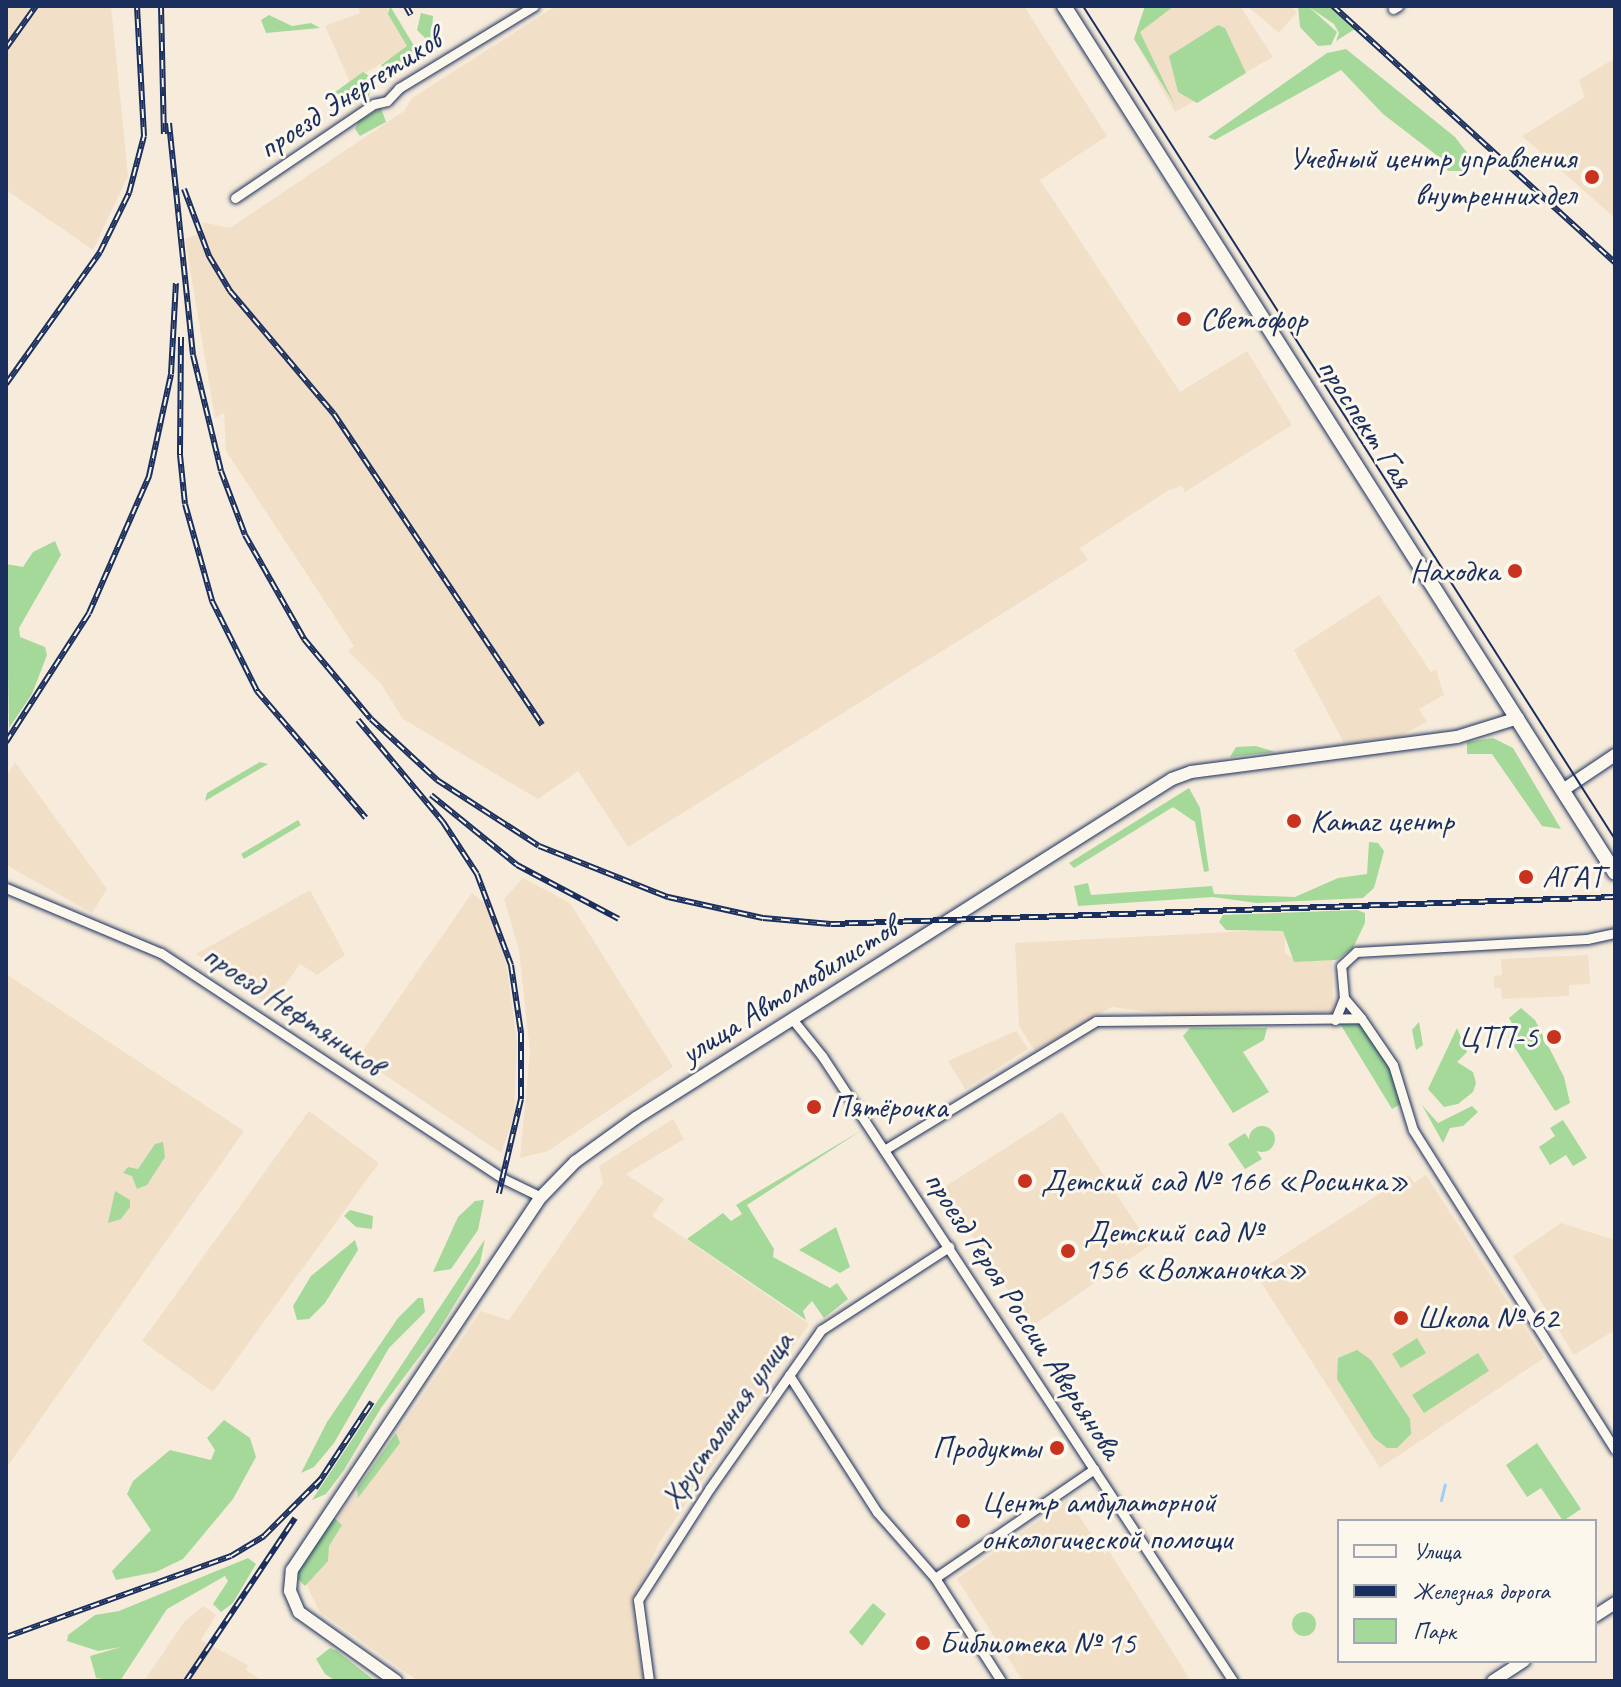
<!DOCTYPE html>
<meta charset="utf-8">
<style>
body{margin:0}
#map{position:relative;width:1621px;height:1687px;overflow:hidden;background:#f7ecdb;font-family:Caveat,sans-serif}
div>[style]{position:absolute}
.built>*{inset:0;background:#f2dfc7}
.green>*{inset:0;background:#a5d99a}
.round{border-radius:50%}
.stream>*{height:3px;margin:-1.5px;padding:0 1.5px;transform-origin:1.5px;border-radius:1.5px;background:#9fcdfa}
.roads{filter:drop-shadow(0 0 2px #1b2f5e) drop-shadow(0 0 2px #1b2f5e)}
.street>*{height:9px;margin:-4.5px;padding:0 4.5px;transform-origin:4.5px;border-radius:4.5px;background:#fbf7ec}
.secondary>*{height:12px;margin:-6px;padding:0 6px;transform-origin:6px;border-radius:6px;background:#fbf7ec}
.primary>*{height:14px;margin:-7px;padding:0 7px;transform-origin:7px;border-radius:7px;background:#fbf7ec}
.tram>*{height:2px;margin:-1px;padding:0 1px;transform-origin:1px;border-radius:1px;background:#1b2f5e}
.rail>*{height:6px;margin-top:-3px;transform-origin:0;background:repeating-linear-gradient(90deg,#fbf7ec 0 9px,#1b2f5e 0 18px);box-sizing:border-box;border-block:2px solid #1b2f5e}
.dots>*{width:22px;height:22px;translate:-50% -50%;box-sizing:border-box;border:4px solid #fbf7ec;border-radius:50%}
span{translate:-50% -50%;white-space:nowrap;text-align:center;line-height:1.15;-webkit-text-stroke:6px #fbf7ec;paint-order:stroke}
.street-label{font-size:32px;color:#1b2f5e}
.poi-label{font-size:32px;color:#1b2f5e}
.right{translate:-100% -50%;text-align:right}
.left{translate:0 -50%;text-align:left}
.frame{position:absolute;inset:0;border:8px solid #1b2f5e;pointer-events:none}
.legend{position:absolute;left:1337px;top:1519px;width:260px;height:144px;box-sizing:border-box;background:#fbf7ec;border:2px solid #a1a7b3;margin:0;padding:10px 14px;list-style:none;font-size:24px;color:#1b2f5e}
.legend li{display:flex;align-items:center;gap:16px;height:40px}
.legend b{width:40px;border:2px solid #a1a7b3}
</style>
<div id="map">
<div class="built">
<i style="clip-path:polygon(6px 6px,111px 6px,128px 176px,93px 250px,6px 190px)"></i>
<i style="clip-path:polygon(358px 6px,386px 6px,409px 47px,350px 82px,325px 26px,360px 13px)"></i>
<i style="clip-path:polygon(556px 6px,1024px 6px,1107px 136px,1040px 180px,1180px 392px,1247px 351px,1292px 425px,1185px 492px,1182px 486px,1169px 490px,1080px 548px,1088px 560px,628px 847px,578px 771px,538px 799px,403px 719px,381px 684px,348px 651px,354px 646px,226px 451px,224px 413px,215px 418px,185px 239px,204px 232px,202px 222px,230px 228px,404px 111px,412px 98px)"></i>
<i style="clip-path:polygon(1145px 6px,1240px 6px,1273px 57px,1175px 112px,1134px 39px)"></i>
<i style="clip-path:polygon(1247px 6px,1289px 6px,1297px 12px,1279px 33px)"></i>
<i style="clip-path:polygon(1615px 58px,1615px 218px,1522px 136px,1585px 97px,1579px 80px)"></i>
<i style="clip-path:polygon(1379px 595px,1431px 672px,1436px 669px,1444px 695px,1419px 709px,1427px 722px,1398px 737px,1344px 743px,1294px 650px)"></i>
<i style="clip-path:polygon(15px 762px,107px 889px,92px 913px,6px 865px,6px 777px)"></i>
<i style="clip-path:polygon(523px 878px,570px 903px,673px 1067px,548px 1151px,520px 1158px,530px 1052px,519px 950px,504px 899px)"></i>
<i style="clip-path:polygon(310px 890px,345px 955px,317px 975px,300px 964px,271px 1006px,196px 954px)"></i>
<i style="clip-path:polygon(472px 893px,487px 905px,506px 962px,517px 1042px,514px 1117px,501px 1153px,358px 1057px)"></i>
<i style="clip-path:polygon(1285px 929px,1285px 953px,1298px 962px,1332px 960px,1333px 1012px,1183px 1016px,1112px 1007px,1035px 1051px,1019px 1026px,1015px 943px)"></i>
<i style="clip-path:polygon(1588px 955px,1590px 984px,1569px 985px,1569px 996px,1502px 999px,1501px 988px,1494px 988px,1494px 976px,1502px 975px,1501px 959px)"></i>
<i style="clip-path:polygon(6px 974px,244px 1131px,6px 1468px)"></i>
<i style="clip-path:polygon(1016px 1031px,1028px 1049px,965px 1089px,948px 1061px)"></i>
<i style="clip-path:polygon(309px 1111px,379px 1163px,213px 1392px,142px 1341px)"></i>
<i style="clip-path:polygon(1062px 1112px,1150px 1245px,1032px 1326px,944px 1194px,946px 1186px)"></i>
<i style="clip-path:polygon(673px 1119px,684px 1139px,626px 1174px,664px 1199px,652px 1216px,809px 1324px,659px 1543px,632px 1602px,644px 1681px,418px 1681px,319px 1611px,301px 1573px,481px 1311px,509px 1320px,603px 1183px,599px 1166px)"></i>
<i style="clip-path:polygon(1409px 1175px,1414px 1183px,1426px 1175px,1544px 1358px,1380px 1468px,1255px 1273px)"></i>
<i style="clip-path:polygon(1561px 1223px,1615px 1240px,1615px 1330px,1574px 1355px,1513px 1256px)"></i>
<i style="clip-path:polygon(1068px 1500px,1105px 1554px,1109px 1551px,1191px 1681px,1023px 1681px,957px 1579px)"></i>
<i style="clip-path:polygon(203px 1606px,216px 1615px,201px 1640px,248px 1665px,246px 1670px,263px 1681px,144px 1681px,184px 1622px)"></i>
</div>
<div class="green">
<i style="clip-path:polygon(390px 6px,419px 54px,413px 66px,392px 74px,381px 65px,407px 46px,388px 14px)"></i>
<i style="clip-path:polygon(1145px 6px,1174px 6px,1140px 32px,1175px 105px,1134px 39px)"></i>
<i style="clip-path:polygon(1298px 6px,1330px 6px,1355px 29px,1336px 41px,1339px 33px,1334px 24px,1309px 7px,1337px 32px,1331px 45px,1318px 46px,1300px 27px)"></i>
<i style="clip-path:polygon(421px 13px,433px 16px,431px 44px,417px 30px)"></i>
<i style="clip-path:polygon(269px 15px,292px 26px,311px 23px,320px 28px,266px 33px,261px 20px)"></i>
<i style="clip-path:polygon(1218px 25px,1225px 28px,1246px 73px,1197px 103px,1178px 92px,1169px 56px)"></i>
<i style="clip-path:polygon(1346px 49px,1455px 137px,1468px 154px,1465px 171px,1448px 171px,1439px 157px,1383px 114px,1341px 70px,1215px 140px,1208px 137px,1327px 53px)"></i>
<i style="clip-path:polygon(363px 72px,374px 79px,368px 99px,331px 95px)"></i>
<i style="clip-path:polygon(381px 108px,386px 122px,360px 136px,355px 129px,359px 121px)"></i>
<i style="clip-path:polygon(55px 541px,61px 555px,19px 628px,20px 637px,45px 647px,47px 655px,32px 694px,9px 728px,6px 564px,23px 567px,33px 552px)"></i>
<i style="clip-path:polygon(1493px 738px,1513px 748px,1561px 829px,1542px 826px,1492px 754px,1467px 754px,1467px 742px)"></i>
<i style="clip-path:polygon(1256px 746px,1275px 752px,1230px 757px,1236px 747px)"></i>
<i style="clip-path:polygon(260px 762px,268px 764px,205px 801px,207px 793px)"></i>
<i style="clip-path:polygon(1189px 788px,1200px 808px,1209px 871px,1204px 872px,1195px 822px,1173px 807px,1074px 868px,1069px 863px)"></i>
<i style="clip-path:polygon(298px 820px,301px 825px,244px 859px,241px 854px)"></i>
<i style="clip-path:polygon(1369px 842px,1378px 843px,1384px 851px,1374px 888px,1363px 898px,1257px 903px,1213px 897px,1078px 906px,1074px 886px,1088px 883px,1091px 895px,1212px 886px,1214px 894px,1295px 897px,1338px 878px,1367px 874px)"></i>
<i style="clip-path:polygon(1357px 910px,1365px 913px,1365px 923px,1353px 948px,1336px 960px,1294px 962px,1283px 931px,1226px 930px,1219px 922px,1223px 915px)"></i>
<i style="clip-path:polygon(1521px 1008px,1535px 1020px,1564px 1077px,1570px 1103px,1555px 1111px,1508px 1037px,1514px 1027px,1509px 1018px)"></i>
<i style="clip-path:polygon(1360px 1020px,1391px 1065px,1402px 1103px,1392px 1109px,1339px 1022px)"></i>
<i style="clip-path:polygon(1419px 1022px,1423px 1045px,1416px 1050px,1412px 1030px)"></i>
<i style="clip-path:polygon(1190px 1028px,1267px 1028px,1264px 1040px,1243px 1052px,1269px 1092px,1233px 1113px,1183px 1036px)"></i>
<i style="clip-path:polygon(1457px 1028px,1467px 1052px,1457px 1062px,1473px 1072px,1476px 1083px,1473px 1092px,1458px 1104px,1444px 1107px,1428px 1089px)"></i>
<i style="clip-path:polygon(1422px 1105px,1438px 1123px,1472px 1106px,1478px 1112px,1463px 1126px,1450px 1128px,1443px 1143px)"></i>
<i style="clip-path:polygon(1563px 1120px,1587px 1158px,1573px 1166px,1566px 1155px,1550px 1165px,1539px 1147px,1555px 1136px,1550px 1128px)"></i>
<i class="round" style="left:1249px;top:1126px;width:26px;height:26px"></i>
<i style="clip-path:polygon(862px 1130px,747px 1205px,774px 1249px,773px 1257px,830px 1288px,837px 1283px,848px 1299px,824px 1318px,812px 1301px,803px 1311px,806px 1320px,687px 1239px,723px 1213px,731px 1221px,742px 1214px,736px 1205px)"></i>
<i style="clip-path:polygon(1245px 1133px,1262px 1159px,1245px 1169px,1228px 1144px)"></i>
<i style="clip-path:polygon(163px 1142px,165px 1157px,147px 1185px,137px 1189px,132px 1176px,123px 1173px,128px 1167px,138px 1169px,155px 1144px)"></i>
<i style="clip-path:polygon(115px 1191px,130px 1200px,130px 1207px,121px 1219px,108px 1223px)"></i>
<i style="clip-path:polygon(484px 1200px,478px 1230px,451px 1269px,433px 1272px,458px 1217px,475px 1201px)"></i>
<i style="clip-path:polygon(350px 1210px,373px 1216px,372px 1229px,356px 1227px,344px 1216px)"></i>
<i style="clip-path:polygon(836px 1227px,850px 1267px,840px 1273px,799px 1250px)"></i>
<i style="clip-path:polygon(485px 1239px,480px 1263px,437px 1333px,381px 1408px,344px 1470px,326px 1494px,312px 1500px)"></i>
<i style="clip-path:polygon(355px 1240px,358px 1250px,325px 1303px,309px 1319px,297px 1320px,293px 1306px,311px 1276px)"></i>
<i style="clip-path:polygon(418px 1298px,423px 1298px,425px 1312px,389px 1348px,334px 1443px,314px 1467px,301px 1473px,327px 1422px,398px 1318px)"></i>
<i style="clip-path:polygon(1417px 1338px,1426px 1353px,1401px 1368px,1392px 1354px)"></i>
<i style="clip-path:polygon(1357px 1350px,1371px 1360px,1410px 1419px,1411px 1434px,1397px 1448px,1387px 1448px,1374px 1438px,1337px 1379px,1338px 1358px)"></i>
<i style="clip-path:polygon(1478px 1353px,1489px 1371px,1424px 1413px,1412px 1395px)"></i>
<i style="clip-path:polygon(224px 1420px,250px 1438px,256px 1457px,233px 1499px,183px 1559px,156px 1572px,116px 1580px,112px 1571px,151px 1530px,127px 1494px,133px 1481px,170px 1450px,211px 1460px,215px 1450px,207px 1438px)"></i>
<i style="clip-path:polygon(396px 1433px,400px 1443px,358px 1498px,357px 1489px)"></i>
<i style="clip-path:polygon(1537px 1443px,1581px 1509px,1563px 1521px,1541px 1488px,1527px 1497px,1506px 1465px)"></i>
<i style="clip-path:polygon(332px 1516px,342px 1525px,329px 1546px,328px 1561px,305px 1586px,298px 1579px,299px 1564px)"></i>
<i style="clip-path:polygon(248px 1558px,256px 1564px,233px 1603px,221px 1612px,213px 1604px,228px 1581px,225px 1576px,167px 1609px,120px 1681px,96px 1678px,90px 1656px,121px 1647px,98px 1651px,67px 1641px,68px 1635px,95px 1615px,119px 1611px)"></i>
<i style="clip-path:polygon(873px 1603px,886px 1614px,862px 1646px,849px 1632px)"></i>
<i class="round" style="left:1292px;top:1612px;width:24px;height:24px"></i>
<i style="clip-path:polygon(330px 1648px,337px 1651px,375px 1681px,336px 1681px,325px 1674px,316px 1659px)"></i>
</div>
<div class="stream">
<i style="left:1441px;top:1500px;width:16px;rotate:-76deg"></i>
</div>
<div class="roads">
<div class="street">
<i style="left:1393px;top:9px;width:6px;rotate:-31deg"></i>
<i style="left:235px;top:198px;width:168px;rotate:-34.1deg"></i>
<i style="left:374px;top:104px;width:13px;rotate:-13deg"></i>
<i style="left:387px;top:101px;width:18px;rotate:-47deg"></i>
<i style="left:399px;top:88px;width:158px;rotate:-31.3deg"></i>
<i style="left:6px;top:888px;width:168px;rotate:22.8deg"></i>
<i style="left:161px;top:953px;width:411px;rotate:33.4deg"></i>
<i style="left:504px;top:1179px;width:41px;rotate:25.9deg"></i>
<i style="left:1361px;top:1018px;width:57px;rotate:55.8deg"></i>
<i style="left:1393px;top:1065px;width:68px;rotate:72.9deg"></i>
<i style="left:1413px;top:1130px;width:378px;rotate:57.7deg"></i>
<i style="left:793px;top:1020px;width:46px;rotate:51.1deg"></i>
<i style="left:822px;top:1056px;width:748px;rotate:56.67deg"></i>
<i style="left:1335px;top:1020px;width:24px;rotate:-68deg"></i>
<i style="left:884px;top:1150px;width:248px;rotate:-31.3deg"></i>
<i style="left:1096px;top:1021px;width:265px;rotate:-0.6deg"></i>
<i style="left:1361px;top:1018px;width:26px;rotate:-130deg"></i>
<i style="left:1344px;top:998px;width:32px;rotate:-95deg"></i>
<i style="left:1341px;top:966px;width:21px;rotate:-43deg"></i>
<i style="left:1356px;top:952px;width:231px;rotate:-3.2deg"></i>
<i style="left:1587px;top:939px;width:29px;rotate:-12deg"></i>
<i style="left:789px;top:1375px;width:163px;rotate:57.3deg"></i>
<i style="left:877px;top:1512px;width:88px;rotate:48.7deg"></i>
<i style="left:935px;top:1578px;width:122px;rotate:57.3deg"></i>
<i style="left:935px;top:1578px;width:193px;rotate:-34.4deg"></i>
<i style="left:649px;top:1681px;width:82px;rotate:-97.7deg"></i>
<i style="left:638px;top:1600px;width:133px;rotate:-57.3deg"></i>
<i style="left:710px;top:1488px;width:193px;rotate:-54.9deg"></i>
<i style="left:821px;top:1330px;width:153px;rotate:-33deg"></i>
</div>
<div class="secondary">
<i style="left:1563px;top:790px;width:63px;rotate:-33.9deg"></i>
<i style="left:1595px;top:1616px;width:24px;rotate:-33deg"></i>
<i style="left:396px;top:1681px;width:119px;rotate:-144.6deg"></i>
<i style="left:299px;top:1612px;width:23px;rotate:-113deg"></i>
<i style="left:290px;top:1591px;width:21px;rotate:-85deg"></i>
<i style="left:292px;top:1570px;width:448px;rotate:-56.3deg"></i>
<i style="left:541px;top:1197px;width:49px;rotate:-45.8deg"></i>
<i style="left:575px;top:1162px;width:75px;rotate:-35.8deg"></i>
<i style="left:636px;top:1118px;width:634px;rotate:-32.31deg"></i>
<i style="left:1172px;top:779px;width:20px;rotate:-20deg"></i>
<i style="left:1191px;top:772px;width:268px;rotate:-7.5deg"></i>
<i style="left:1457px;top:737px;width:64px;rotate:-17.3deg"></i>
<i style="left:1493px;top:1681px;width:37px;rotate:-33deg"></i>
</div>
<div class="primary">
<i style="left:1064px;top:6px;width:1027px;rotate:57.56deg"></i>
</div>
</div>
<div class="tram">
<i style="left:1083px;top:6px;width:988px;rotate:57.44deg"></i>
</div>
<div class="rail">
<i style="left:161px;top:6px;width:128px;rotate:88.7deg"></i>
<i style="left:406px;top:6px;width:10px;rotate:61deg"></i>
<i style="left:1333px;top:6px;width:382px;rotate:42.3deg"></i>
<i style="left:6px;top:48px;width:52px;rotate:-54.5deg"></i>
<i style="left:169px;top:123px;width:233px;rotate:84.1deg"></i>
<i style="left:193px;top:355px;width:119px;rotate:76.4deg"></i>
<i style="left:221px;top:471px;width:68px;rotate:69.4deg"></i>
<i style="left:245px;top:535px;width:120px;rotate:60.4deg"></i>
<i style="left:304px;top:639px;width:104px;rotate:50.1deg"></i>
<i style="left:371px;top:719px;width:90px;rotate:42.7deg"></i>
<i style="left:437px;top:780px;width:121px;rotate:32.9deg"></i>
<i style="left:539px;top:846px;width:139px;rotate:21.6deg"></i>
<i style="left:668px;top:897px;width:97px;rotate:12.5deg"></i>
<i style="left:763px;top:918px;width:68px;rotate:5deg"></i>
<i style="left:831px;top:924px;width:784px;rotate:-1.97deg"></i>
<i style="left:184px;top:189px;width:72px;rotate:69.5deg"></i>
<i style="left:209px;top:256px;width:41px;rotate:59deg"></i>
<i style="left:230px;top:291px;width:161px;rotate:49.8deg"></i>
<i style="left:334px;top:414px;width:374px;rotate:56.2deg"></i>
<i style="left:181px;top:337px;width:118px;rotate:90.5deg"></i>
<i style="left:180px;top:455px;width:49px;rotate:84.2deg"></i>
<i style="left:185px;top:504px;width:101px;rotate:74.4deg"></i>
<i style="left:212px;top:601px;width:101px;rotate:63.4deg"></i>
<i style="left:257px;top:691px;width:167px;rotate:49.4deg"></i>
<i style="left:6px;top:384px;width:162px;rotate:-54.5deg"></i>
<i style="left:100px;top:252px;width:66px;rotate:-63.8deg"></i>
<i style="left:129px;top:193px;width:59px;rotate:-75.3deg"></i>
<i style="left:144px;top:136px;width:130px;rotate:-93.1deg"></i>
<i style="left:358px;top:720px;width:133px;rotate:50.2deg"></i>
<i style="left:443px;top:822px;width:62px;rotate:56.8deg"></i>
<i style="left:477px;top:874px;width:97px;rotate:69.5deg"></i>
<i style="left:511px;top:965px;width:69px;rotate:81.6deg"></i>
<i style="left:521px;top:1033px;width:66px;rotate:90deg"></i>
<i style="left:521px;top:1099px;width:97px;rotate:103.2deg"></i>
<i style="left:6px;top:742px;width:153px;rotate:-57.2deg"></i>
<i style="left:89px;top:613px;width:150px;rotate:-66.3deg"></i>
<i style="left:149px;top:476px;width:104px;rotate:-77.8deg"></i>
<i style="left:171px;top:374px;width:91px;rotate:-86.9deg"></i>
<i style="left:431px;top:795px;width:111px;rotate:39.1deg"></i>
<i style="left:517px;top:865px;width:115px;rotate:27.9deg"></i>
<i style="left:315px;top:1488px;width:103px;rotate:-56.5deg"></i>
<i style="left:6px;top:1637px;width:239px;rotate:-19.8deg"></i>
<i style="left:231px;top:1556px;width:39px;rotate:-31deg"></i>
<i style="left:264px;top:1536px;width:81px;rotate:-45deg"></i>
<i style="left:186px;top:1681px;width:196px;rotate:-56.2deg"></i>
</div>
<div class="dots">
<i style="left:1592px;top:177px;background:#c8321e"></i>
<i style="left:1184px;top:319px;background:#c8321e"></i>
<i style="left:1515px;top:571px;background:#c8321e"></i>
<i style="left:1294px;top:821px;background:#c8321e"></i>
<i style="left:1526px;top:877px;background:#c8321e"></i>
<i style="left:1554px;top:1037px;background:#c8321e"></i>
<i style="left:814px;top:1107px;background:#c8321e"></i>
<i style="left:1025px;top:1181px;background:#c8321e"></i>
<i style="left:1068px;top:1251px;background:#c8321e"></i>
<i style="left:1401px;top:1318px;background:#c8321e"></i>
<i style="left:1057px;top:1448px;background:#c8321e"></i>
<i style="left:963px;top:1521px;background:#c8321e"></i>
<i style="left:923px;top:1643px;background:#c8321e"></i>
</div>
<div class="street-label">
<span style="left:350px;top:94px;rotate:-33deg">проезд Энергетиков</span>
<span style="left:1365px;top:423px;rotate:57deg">проспект Гая</span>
<span style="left:789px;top:991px;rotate:-32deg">улица Автомобилистов</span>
<span style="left:293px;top:1010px;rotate:34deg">проезд Нефтяников</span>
<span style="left:1023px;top:1315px;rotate:57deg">проезд Героя России Аверьянова</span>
<span style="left:727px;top:1420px;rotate:-55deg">Хрустальная улица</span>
</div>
<div class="poi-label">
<span class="right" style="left:1576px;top:177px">Учебный центр управления<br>внутренних дел</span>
<span class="left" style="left:1200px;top:319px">Светофор</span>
<span class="right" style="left:1499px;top:571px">Находка</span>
<span class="left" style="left:1310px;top:821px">Kamaz центр</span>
<span class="left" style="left:1542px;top:877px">АГАТ</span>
<span class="right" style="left:1538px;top:1037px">ЦТП-5</span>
<span class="left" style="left:830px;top:1107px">Пятёрочка</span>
<span class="left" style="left:1041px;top:1181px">Детский сад № 166 «Росинка»</span>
<span class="left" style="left:1084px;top:1251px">Детский сад №<br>156 «Волжаночка»</span>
<span class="left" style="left:1417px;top:1318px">Школа № 62</span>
<span class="right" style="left:1041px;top:1448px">Продукты</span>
<span class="left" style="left:981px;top:1521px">Центр амбулаторной<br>онкологической помощи</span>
<span class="left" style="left:939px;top:1643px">Библиотека № 15</span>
</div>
<div class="frame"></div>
<ul class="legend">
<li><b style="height:10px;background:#fbf7ec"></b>Улица</li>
<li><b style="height:10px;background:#1b2f5e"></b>Железная дорога</li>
<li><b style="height:22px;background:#a5d99a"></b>Парк</li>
</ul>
</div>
